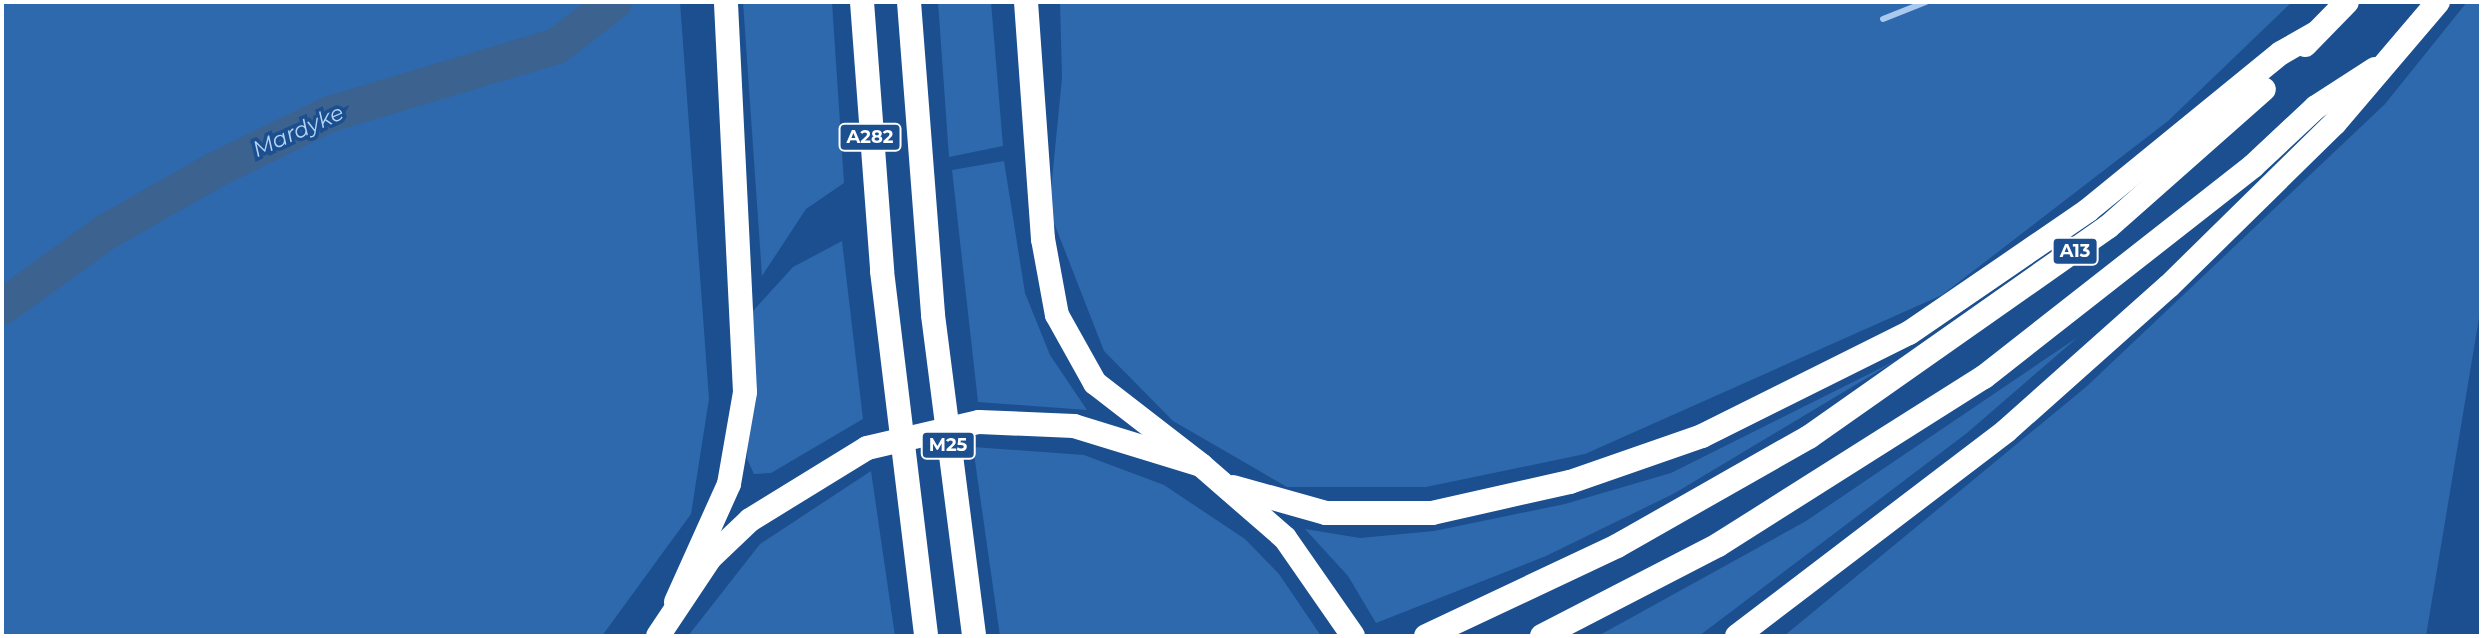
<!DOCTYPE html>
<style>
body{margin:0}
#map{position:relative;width:2483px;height:638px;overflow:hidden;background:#1b4f8f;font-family:Montserrat,sans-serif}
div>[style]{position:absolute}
.green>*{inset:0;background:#2e69ad}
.river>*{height:36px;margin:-18px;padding:0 18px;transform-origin:18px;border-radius:18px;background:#3c6290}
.lane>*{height:6px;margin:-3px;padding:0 3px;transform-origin:3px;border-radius:3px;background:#a9c9ee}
.highway>*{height:24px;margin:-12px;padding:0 12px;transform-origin:12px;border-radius:12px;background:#fff}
.highway-bridge>*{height:24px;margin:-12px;padding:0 12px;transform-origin:12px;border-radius:12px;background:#fff}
span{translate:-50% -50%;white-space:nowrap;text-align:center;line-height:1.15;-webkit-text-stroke:7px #1b4f8f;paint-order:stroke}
.shield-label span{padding:2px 6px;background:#1b4f8f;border:2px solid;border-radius:6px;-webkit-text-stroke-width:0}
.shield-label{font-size:18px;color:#fff;font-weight:700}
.water-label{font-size:22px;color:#b5d3f5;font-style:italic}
.frame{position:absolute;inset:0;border:4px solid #fff;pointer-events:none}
</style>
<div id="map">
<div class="green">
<i style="clip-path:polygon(2px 2px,680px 2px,709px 399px,691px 514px,602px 636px,2px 636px)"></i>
<i style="clip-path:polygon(743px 2px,832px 2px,844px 183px,806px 209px,762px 276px)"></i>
<i style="clip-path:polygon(938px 2px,991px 2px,1003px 146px,949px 157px)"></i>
<i style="clip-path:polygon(1060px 2px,2292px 2px,2168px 121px,1942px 295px,1585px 454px,1426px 487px,1287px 487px,1173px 421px,1104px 351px,1049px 210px,1062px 78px)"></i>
<i style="clip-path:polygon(2467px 2px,2481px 2px,2481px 306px,2426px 636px,1784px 636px,2086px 387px,2385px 104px)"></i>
<i style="clip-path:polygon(1004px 161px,1025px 293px,1050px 355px,1087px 410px,978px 402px,952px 170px)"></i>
<i style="clip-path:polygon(842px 241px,863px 419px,771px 473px,754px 474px,747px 459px,752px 312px,793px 267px)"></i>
<i style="clip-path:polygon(2078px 337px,1967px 433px,1699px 636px,1598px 636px,1806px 521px)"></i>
<i style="clip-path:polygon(1897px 360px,1675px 493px,1546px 556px,1376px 623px,1348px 576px,1305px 529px,1360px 538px,1434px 531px,1565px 504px,1671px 473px)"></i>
<i style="clip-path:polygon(973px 447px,1084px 455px,1164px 485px,1245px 539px,1279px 574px,1321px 636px,1000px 636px)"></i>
<i style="clip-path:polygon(871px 471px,895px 636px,688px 636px,760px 544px)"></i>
</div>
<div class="river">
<i style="left:2px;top:307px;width:128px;rotate:-35.8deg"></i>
<i style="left:106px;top:232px;width:125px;rotate:-29.6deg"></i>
<i style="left:215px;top:170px;width:128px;rotate:-26deg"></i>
<i style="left:330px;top:114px;width:237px;rotate:-16.7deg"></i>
<i style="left:557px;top:46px;width:72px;rotate:-37.7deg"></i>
</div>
<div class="lane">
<i style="left:1883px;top:19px;width:46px;rotate:-21.6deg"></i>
</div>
<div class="highway">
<i style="left:862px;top:2px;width:270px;rotate:85.7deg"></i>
<i style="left:882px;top:271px;width:368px;rotate:83.1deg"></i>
<i style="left:909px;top:2px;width:314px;rotate:85.6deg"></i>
<i style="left:933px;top:315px;width:324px;rotate:82.7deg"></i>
<i style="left:1026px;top:2px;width:238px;rotate:85.9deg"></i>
<i style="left:1043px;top:239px;width:77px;rotate:79.6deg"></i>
<i style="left:1057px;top:315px;width:78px;rotate:60.8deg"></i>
<i style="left:1095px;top:383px;width:134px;rotate:37.7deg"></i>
<i style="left:2305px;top:45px;width:60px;rotate:-45.7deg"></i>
<i style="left:979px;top:422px;width:95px;rotate:2.4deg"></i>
<i style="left:1074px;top:426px;width:133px;rotate:17.1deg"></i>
<i style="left:1201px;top:465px;width:111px;rotate:41deg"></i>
<i style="left:1285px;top:538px;width:119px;rotate:55.2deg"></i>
<i style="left:1233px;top:487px;width:97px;rotate:15.6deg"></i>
<i style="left:1326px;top:513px;width:106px"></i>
<i style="left:1432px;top:513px;width:141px;rotate:-12.7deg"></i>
<i style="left:1570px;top:482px;width:140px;rotate:-19.2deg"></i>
<i style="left:1702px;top:436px;width:231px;rotate:-26.5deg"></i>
<i style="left:1909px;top:333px;width:216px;rotate:-34.4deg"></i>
<i style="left:2087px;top:211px;width:250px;rotate:-39.2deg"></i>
<i style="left:2281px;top:53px;width:40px;rotate:-29.7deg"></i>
<i style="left:676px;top:602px;width:129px;rotate:-65.8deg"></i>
<i style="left:729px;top:484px;width:93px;rotate:-80.1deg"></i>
<i style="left:745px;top:392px;width:390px;rotate:-92.8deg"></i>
<i style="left:658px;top:636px;width:94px;rotate:-56.3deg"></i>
<i style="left:710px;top:558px;width:55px;rotate:-43.5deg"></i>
<i style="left:750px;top:520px;width:137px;rotate:-31.6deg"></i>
<i style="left:1426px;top:636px;width:211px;rotate:-25.2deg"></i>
<i style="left:1617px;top:546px;width:221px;rotate:-29.6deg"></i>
<i style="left:1809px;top:437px;width:365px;rotate:-35.1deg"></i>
<i style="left:2108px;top:227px;width:208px;rotate:-41.5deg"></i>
<i style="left:1542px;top:636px;width:198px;rotate:-27.3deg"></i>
<i style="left:1718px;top:545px;width:315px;rotate:-32.3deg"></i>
<i style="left:1984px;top:377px;width:342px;rotate:-38.1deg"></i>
<i style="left:2253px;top:166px;width:86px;rotate:-43.1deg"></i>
<i style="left:2316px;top:107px;width:70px;rotate:-32.8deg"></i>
<i style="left:1737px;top:636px;width:338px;rotate:-37.3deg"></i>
<i style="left:2006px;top:431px;width:218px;rotate:-41.7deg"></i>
<i style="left:2169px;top:286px;width:233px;rotate:-44.5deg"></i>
<i style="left:2335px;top:123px;width:159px;rotate:-49.6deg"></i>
</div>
<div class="highway-bridge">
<i style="left:867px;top:448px;width:115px;rotate:-13.1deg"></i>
</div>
<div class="shield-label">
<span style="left:870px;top:137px">A282</span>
<span style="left:2075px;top:251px">A13</span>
<span style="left:948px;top:445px">M25</span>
</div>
<div class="water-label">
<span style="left:298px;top:131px;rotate:-24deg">Mardyke</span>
</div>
<div class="frame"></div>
</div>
